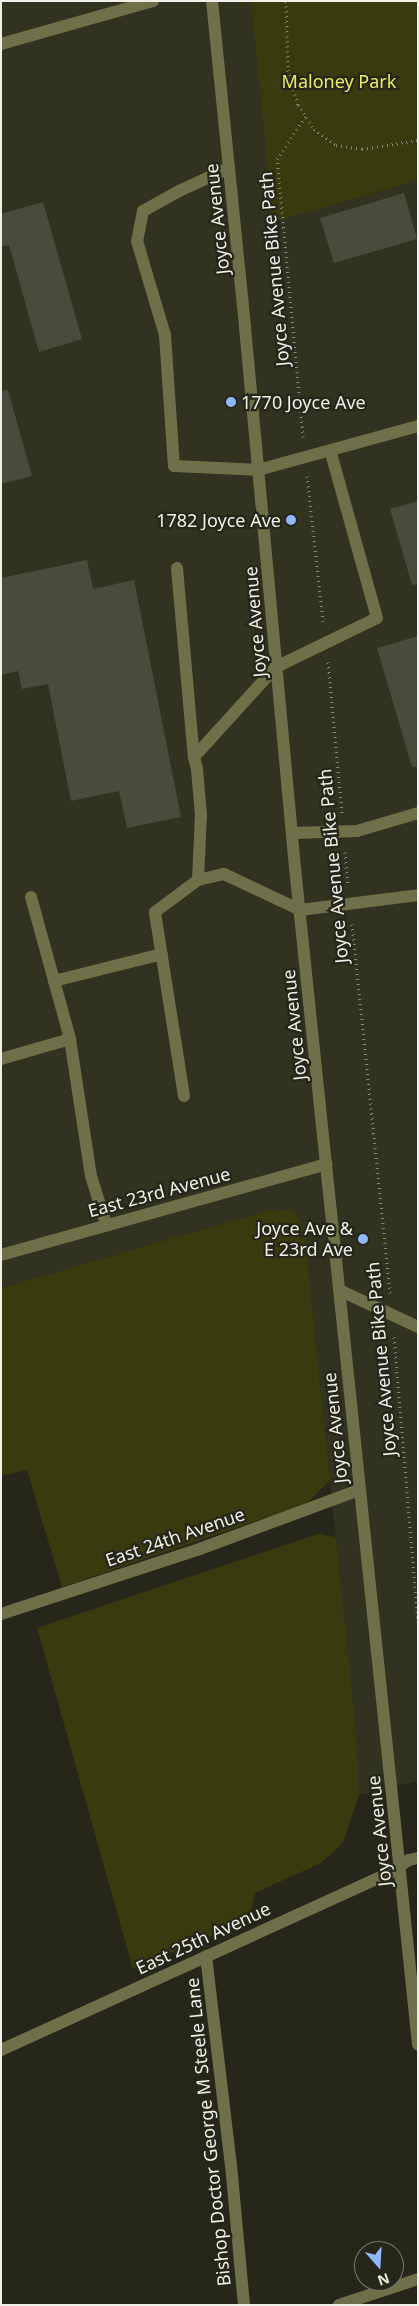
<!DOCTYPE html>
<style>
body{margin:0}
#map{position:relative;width:419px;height:2306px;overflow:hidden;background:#26271a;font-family:"Noto Sans",sans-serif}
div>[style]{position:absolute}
.built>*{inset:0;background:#31321f}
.green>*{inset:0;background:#393b0f}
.building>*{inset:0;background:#4a4b3d}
.path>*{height:3px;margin-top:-1.5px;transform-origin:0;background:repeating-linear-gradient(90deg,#87887d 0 1px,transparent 0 5px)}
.minor>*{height:12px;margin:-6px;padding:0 6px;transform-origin:6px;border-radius:6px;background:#6e7049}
.dots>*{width:14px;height:14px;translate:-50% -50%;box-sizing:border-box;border:2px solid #26271a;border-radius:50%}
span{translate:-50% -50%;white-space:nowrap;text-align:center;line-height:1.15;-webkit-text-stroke:4.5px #26271a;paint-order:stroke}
.park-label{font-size:18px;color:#e8ed65}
.street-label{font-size:18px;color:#eff0e7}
.poi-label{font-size:18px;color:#eff0e7}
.left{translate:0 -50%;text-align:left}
.right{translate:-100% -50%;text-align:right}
.frame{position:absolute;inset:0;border:2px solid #eff0e7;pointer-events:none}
.north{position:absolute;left:354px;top:2241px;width:50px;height:50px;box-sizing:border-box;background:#26271a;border:1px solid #76776c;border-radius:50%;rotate:161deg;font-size:14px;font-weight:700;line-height:20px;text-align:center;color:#eff0e7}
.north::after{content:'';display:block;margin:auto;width:18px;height:22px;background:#90b8fd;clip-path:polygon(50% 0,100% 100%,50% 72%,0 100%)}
</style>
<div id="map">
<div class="built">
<i style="clip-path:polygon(1px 1px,251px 1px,273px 221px,418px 180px,418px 1781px,359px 1795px,356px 1733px,304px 1228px,293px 1209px,266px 1211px,1px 1288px)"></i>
</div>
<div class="green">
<i style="clip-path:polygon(251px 1px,418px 1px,418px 180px,273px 222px)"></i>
<i style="clip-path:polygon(293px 1209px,304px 1228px,330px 1480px,306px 1504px,62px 1587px,27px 1470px,1px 1476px,1px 1288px,266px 1211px)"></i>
<i style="clip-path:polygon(318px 1534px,336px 1537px,356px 1733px,359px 1795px,343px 1843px,321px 1863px,255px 1893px,249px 1920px,133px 1969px,37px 1628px)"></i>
</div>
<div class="building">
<i style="clip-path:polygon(404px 193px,417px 239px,334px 263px,320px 218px)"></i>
<i style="clip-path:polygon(43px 202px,82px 339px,39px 352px,9px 245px,1px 247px,1px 214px)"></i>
<i style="clip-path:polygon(8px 390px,32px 476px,1px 484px,1px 391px)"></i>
<i style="clip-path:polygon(418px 501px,418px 584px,412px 585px,390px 509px)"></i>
<i style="clip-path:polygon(87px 560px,93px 589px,134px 580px,181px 817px,127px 828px,119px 791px,71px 801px,48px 684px,22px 689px,18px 671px,1px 675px,1px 578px)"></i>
<i style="clip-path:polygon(418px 636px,418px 767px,412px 767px,377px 648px)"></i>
</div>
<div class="path">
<i style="left:286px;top:1px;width:69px;rotate:88.3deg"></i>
<i style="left:288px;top:70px;width:36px;rotate:74deg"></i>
<i style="left:298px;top:105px;width:29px;rotate:56deg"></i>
<i style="left:314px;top:129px;width:27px;rotate:36deg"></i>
<i style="left:336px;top:145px;width:26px;rotate:9deg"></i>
<i style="left:362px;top:149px;width:57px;rotate:-9.1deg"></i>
<i style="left:303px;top:437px;width:279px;rotate:-95.3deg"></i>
<i style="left:277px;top:159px;width:52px;rotate:-56deg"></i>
<i style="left:307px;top:476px;width:146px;rotate:83.7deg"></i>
<i style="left:328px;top:662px;width:152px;rotate:84.7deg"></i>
<i style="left:345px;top:852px;width:33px;rotate:85deg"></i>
<i style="left:352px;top:924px;width:371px;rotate:84.1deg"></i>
<i style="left:394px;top:1337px;width:286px;rotate:85.2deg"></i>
</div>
<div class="minor">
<i style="left:212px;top:1px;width:328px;rotate:84.2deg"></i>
<i style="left:245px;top:327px;width:543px;rotate:84.72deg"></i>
<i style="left:295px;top:868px;width:1183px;rotate:84.03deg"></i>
<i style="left:1px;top:44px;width:158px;rotate:-15.8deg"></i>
<i style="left:229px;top:168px;width:55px;rotate:155.3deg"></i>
<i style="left:179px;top:191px;width:41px;rotate:150.9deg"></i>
<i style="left:143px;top:211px;width:31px;rotate:101deg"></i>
<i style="left:137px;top:241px;width:98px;rotate:73.4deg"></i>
<i style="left:165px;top:335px;width:131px;rotate:86.1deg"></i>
<i style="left:174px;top:466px;width:84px;rotate:2.7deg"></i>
<i style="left:258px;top:470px;width:166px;rotate:-15.4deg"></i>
<i style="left:177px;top:568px;width:190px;rotate:84.9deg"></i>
<i style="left:292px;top:833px;width:65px;rotate:-1.8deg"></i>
<i style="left:357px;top:831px;width:64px;rotate:-16.4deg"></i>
<i style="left:198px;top:880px;width:65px;rotate:-87.4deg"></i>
<i style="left:201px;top:815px;width:46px;rotate:-95deg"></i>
<i style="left:197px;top:769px;width:12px;rotate:-104deg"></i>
<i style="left:194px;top:757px;width:122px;rotate:-47.7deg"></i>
<i style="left:276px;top:667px;width:112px;rotate:-25.9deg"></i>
<i style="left:377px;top:618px;width:174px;rotate:-105.6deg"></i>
<i style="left:31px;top:897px;width:147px;rotate:74.6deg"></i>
<i style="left:54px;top:981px;width:111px;rotate:-14deg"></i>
<i style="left:1px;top:1059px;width:72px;rotate:-16.2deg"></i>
<i style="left:70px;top:1039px;width:139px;rotate:81.3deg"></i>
<i style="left:91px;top:1176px;width:50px;rotate:72.6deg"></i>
<i style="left:184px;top:1096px;width:186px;rotate:-99deg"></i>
<i style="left:155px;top:912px;width:54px;rotate:-36.7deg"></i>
<i style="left:198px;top:880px;width:27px;rotate:-13deg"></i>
<i style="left:224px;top:874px;width:84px;rotate:25.3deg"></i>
<i style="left:300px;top:910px;width:119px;rotate:-7.2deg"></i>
<i style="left:1px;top:1255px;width:338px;rotate:-15.6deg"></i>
<i style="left:339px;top:1290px;width:87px;rotate:25.1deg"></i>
<i style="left:1px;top:1614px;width:206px;rotate:-18.1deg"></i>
<i style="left:197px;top:1550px;width:173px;rotate:-20.3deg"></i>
<i style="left:206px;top:1956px;width:210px;rotate:83.2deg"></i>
<i style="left:231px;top:2165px;width:141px;rotate:84.7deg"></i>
<i style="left:1px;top:2050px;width:431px;rotate:-24.5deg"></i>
<i style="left:393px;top:1871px;width:19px;rotate:-35deg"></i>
<i style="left:409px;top:1860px;width:9px;rotate:-13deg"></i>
<i style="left:339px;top:2305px;width:83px;rotate:-18.2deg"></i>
</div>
<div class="dots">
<i style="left:231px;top:402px;background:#90b8fd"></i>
<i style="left:291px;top:520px;background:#90b8fd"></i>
<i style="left:363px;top:1239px;background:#90b8fd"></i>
</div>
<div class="park-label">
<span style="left:339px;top:81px">Maloney Park</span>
</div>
<div class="street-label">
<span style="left:217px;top:219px;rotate:-96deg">Joyce Avenue</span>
<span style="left:274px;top:269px;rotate:-95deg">Joyce Avenue Bike Path</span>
<span style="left:255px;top:622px;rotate:-95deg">Joyce Avenue</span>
<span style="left:333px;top:866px;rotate:-95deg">Joyce Avenue Bike Path</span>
<span style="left:294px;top:1025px;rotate:-96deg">Joyce Avenue</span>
<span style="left:159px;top:1192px;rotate:-15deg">East 23rd Avenue</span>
<span style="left:381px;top:1359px;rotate:-95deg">Joyce Avenue Bike Path</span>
<span style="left:335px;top:1428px;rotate:-96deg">Joyce Avenue</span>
<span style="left:175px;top:1537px;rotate:-19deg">East 24th Avenue</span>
<span style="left:379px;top:1831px;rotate:-96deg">Joyce Avenue</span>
<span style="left:203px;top:1938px;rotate:-25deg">East 25th Avenue</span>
<span style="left:208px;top:2132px;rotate:-96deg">Bishop Doctor George M Steele Lane</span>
</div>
<div class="poi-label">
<span class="left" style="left:241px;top:402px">1770 Joyce Ave</span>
<span class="right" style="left:281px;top:520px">1782 Joyce Ave</span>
<span class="right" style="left:353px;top:1239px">Joyce Ave &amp;<br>E 23rd Ave</span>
</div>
<div class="frame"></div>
<div class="north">N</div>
</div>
